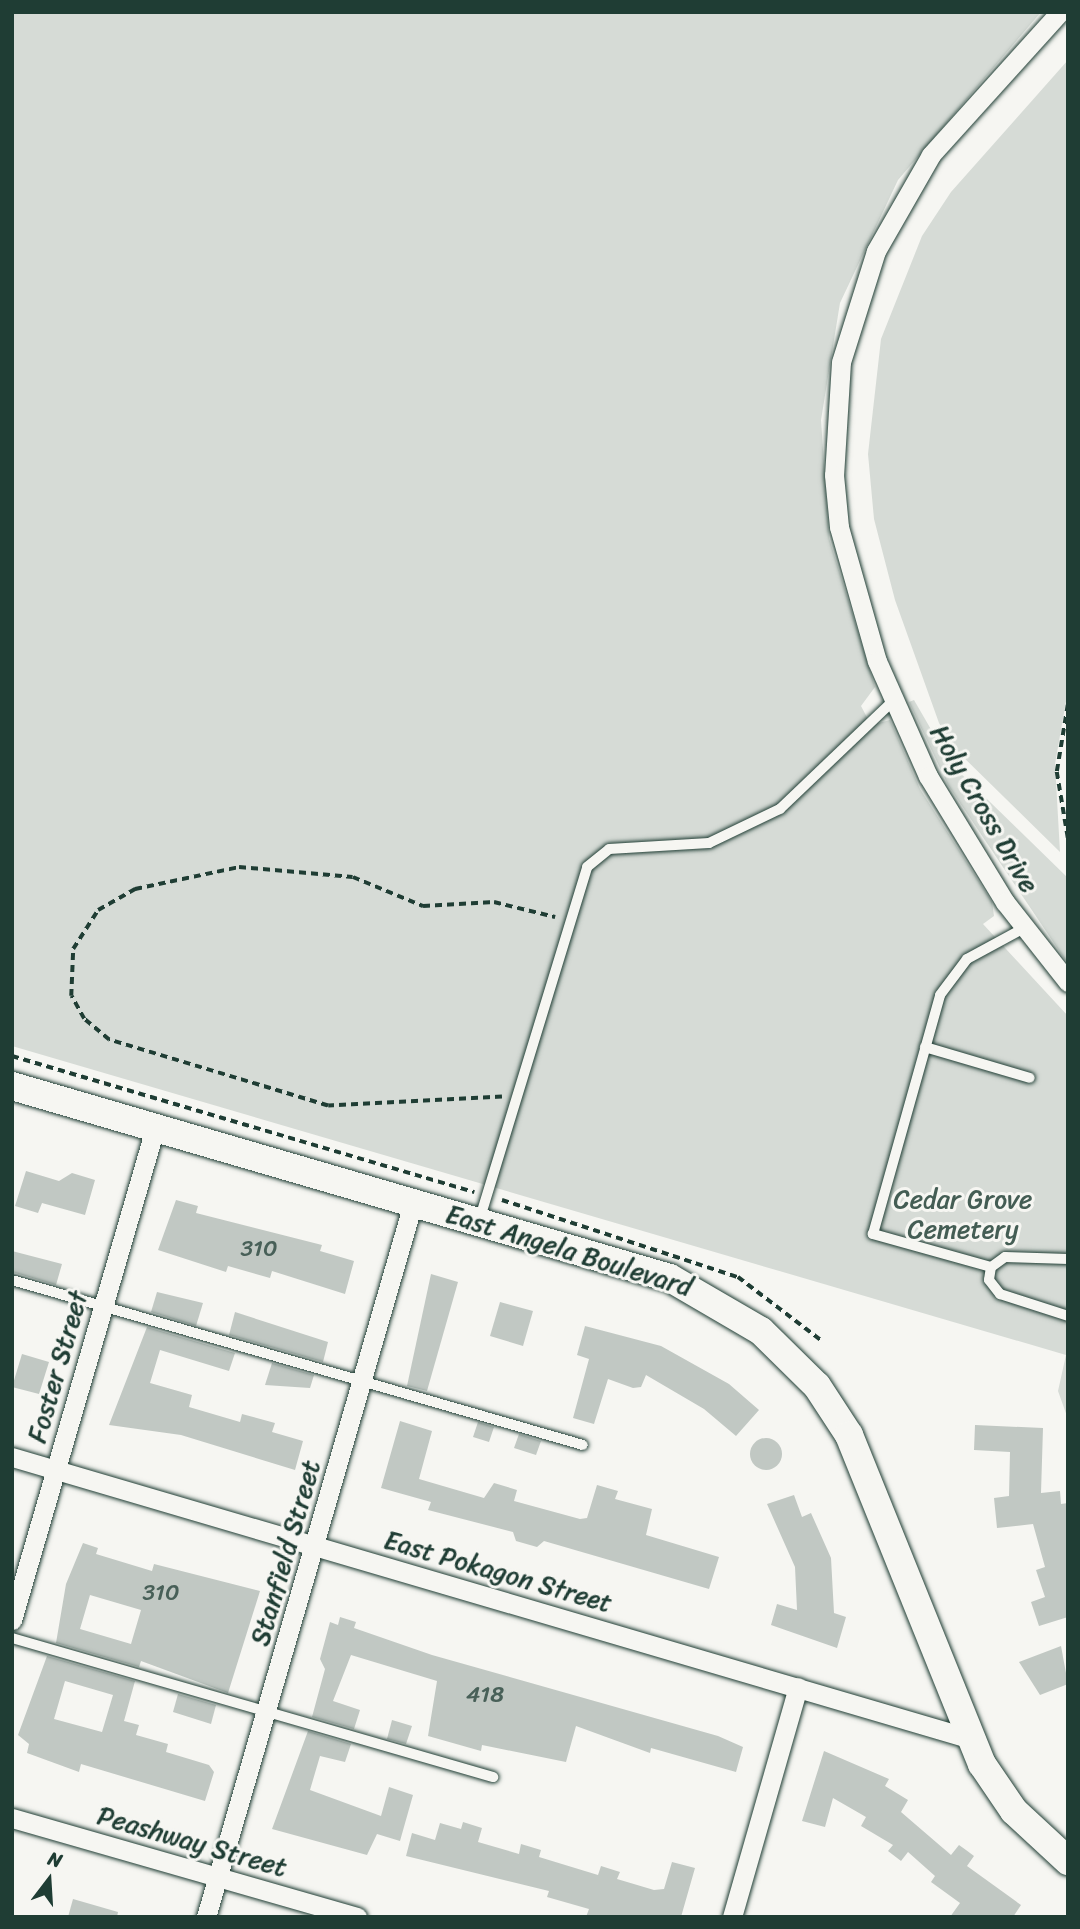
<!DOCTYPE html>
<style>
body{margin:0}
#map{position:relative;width:1080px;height:1929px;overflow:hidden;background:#f6f6f2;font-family:Sriracha,sans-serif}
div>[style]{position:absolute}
.green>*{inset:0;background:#d6dbd6}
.building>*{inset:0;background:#c1c8c3}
.round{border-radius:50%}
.path>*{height:3.5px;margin-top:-1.75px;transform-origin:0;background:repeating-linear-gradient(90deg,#1f3d34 0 7px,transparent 0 12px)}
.roads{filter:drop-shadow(0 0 2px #1f3d34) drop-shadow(0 0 2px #1f3d34)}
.lane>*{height:10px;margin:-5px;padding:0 5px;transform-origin:5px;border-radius:5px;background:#f6f6f2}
.street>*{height:19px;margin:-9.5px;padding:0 9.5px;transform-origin:9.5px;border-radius:9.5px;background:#f6f6f2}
.secondary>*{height:28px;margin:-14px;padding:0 14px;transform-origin:14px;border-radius:14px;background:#f6f6f2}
span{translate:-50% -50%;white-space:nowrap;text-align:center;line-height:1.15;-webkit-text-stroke:6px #f6f6f2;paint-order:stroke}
.number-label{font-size:23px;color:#486058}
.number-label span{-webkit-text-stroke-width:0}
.street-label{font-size:26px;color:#1f3d34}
.park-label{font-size:26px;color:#445d54}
.frame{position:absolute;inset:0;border:14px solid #1f3d34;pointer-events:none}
.north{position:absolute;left:14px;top:1845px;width:70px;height:70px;-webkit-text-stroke:5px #f6f6f2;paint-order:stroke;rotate:17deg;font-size:19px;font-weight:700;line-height:28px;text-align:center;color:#1f3d34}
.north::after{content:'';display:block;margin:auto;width:24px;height:32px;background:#1f3d34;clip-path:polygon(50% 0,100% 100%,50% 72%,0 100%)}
</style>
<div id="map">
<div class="green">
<i style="clip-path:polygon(12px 12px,1041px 12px,898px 180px,840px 303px,821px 420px,829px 538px,875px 687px,861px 706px,871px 725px,890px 720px,920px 789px,992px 902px,994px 916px,983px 924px,1068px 1016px,1068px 1419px,1058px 1391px,1066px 1355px,12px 1046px)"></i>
<i style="clip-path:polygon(1068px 60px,1068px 690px,1055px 764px,1060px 852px,954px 748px,939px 723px,895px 600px,874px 519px,868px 454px,881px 339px,922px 236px,951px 192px)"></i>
<i style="clip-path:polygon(914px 700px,951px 764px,1068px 878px,1068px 964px,948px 785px,909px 702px)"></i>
</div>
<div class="building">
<i style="clip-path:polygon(26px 1171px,59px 1181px,72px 1173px,95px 1180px,85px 1215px,42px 1203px,38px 1213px,15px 1206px)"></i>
<i style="clip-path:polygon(176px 1200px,198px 1206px,196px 1213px,322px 1245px,320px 1251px,354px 1261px,345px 1294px,272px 1271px,270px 1278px,228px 1266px,226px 1272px,158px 1250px)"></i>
<i style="clip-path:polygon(12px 1251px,62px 1264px,56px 1285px,12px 1272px)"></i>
<i style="clip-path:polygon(431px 1274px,458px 1282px,427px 1391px,407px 1386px)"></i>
<i style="clip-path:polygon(157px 1292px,203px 1303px,196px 1326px,151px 1312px)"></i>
<i style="clip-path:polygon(500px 1302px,533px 1311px,523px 1346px,490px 1336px)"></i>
<i style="clip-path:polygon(235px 1312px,328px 1342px,323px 1362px,229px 1335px)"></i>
<i style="clip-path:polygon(585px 1326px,661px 1346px,729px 1384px,759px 1410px,736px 1436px,704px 1409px,646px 1375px,641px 1387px,633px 1388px,608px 1379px,594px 1424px,573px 1418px,589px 1359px,577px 1355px)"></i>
<i style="clip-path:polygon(147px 1327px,235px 1353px,229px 1371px,160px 1350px,150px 1383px,192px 1395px,189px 1407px,240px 1422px,242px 1414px,275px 1423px,272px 1432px,303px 1441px,295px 1470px,181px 1435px,109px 1425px)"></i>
<i style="clip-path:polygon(22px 1354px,49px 1362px,39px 1394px,12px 1387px)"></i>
<i style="clip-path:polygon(272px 1363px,314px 1375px,310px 1388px,265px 1385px)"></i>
<i style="clip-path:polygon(400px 1421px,432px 1431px,419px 1479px,484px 1498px,494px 1483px,517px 1490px,514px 1501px,580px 1519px,587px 1518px,597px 1485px,618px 1491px,615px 1499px,652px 1509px,646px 1535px,719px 1557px,709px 1589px,544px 1541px,537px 1547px,516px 1541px,513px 1532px,428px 1510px,431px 1502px,381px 1488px)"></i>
<i style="clip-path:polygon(478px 1422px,494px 1427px,489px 1442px,473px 1437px)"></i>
<i style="clip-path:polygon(975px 1425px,1043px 1428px,1041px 1493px,1060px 1491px,1061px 1504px,1068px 1503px,1068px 1617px,1039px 1626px,1031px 1602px,1045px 1597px,1036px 1570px,1045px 1567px,1033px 1524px,997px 1528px,994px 1498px,1009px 1496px,1010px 1452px,974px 1450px)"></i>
<i style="clip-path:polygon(519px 1434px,541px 1441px,536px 1455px,514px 1448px)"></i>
<i class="round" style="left:750px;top:1438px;width:32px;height:32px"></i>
<i style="clip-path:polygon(794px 1495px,802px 1517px,811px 1513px,831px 1558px,834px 1613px,846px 1617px,837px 1648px,771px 1625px,777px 1604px,797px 1610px,795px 1567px,767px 1504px)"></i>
<i style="clip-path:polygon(evenodd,83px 1543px,98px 1548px,96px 1554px,152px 1571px,154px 1564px,260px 1591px,228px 1693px,141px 1661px,139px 1667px,56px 1643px,66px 1584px,83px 1543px,90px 1595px,141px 1610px,131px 1644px,80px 1629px,90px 1595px)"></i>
<i style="clip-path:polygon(340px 1617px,356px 1622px,354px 1628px,432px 1655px,718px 1736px,743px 1747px,736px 1772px,651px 1748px,650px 1753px,576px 1726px,566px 1762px,482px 1745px,481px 1751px,428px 1736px,437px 1681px,351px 1655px,333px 1701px,360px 1710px,354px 1729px,312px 1717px,325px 1669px,320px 1659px,330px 1622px,338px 1625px)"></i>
<i style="clip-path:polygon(1061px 1646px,1068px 1684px,1040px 1695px,1019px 1662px)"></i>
<i style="clip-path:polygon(evenodd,47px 1656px,135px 1681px,124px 1721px,139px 1725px,136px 1735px,168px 1744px,166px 1752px,209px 1765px,214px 1772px,205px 1801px,81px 1764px,79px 1772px,27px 1753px,29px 1744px,18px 1735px,47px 1656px,65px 1681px,113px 1695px,102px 1732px,54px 1719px,65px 1681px)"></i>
<i style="clip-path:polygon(178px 1694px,216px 1705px,211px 1724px,173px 1712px)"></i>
<i style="clip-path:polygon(392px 1720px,412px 1726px,406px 1744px,387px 1739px)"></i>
<i style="clip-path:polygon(308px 1731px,351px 1744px,345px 1762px,320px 1756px,310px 1790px,381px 1816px,389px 1787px,413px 1795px,400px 1841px,377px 1834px,367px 1855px,272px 1829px)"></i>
<i style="clip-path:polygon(824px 1751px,889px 1779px,885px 1786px,908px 1800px,901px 1812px,951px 1855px,959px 1845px,966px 1850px,974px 1856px,967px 1866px,1021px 1905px,1013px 1917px,950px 1917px,960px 1903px,931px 1882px,935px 1876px,908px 1852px,901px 1861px,888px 1851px,893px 1845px,861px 1826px,866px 1817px,833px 1798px,825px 1827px,802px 1821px)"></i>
<i style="clip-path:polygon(463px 1822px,482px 1828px,478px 1842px,519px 1854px,521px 1844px,541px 1850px,539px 1857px,598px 1875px,601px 1866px,620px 1872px,617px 1879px,654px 1890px,664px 1889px,672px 1862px,695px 1868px,681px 1917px,586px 1917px,589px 1909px,547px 1897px,549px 1891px,406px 1856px,412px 1833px,435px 1840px,440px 1823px,461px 1829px)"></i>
<i style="clip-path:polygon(73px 1899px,118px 1912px,117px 1917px,68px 1917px)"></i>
</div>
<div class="path">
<i style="left:1068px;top:705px;width:68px;rotate:99.3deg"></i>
<i style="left:1057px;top:772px;width:67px;rotate:80.5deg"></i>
<i style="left:12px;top:1056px;width:482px;rotate:16.4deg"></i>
<i style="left:502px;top:1097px;width:174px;rotate:177deg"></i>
<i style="left:328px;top:1106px;width:229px;rotate:-163.2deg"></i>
<i style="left:109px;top:1040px;width:33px;rotate:-140deg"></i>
<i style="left:84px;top:1019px;width:26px;rotate:-119deg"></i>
<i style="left:71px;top:996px;width:47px;rotate:-87.6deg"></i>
<i style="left:73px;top:949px;width:46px;rotate:-57.3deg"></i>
<i style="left:98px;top:910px;width:43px;rotate:-29.6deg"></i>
<i style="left:135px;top:889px;width:106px;rotate:-11.9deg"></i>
<i style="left:239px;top:867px;width:114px;rotate:5deg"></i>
<i style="left:353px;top:877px;width:76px;rotate:22.5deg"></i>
<i style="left:423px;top:906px;width:71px;rotate:-3.2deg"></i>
<i style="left:494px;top:902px;width:63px;rotate:13.8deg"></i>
<i style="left:502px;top:1200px;width:248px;rotate:18.1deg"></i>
<i style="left:738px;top:1277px;width:106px;rotate:37.3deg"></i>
</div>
<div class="roads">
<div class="lane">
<i style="left:925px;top:1047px;width:109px;rotate:16.4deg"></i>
<i style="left:479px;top:1221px;width:370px;rotate:-73deg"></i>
<i style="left:587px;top:867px;width:28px;rotate:-39deg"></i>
<i style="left:609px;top:849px;width:100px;rotate:-3.4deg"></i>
<i style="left:709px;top:843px;width:79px;rotate:-25.6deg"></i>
<i style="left:780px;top:809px;width:158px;rotate:-43.7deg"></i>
<i style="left:1068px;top:1259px;width:63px;rotate:-178.2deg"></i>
<i style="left:1005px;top:1257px;width:17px;rotate:144deg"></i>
<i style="left:991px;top:1267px;width:13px;rotate:99deg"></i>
<i style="left:989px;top:1280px;width:18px;rotate:52deg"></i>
<i style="left:1000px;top:1294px;width:71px;rotate:17.9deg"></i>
<i style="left:991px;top:1267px;width:123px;rotate:-164.4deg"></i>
<i style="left:873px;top:1234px;width:248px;rotate:-74.3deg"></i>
<i style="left:940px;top:995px;width:45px;rotate:-53.1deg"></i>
<i style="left:967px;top:959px;width:65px;rotate:-28.5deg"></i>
<i style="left:12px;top:1280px;width:594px;rotate:16.12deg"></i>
<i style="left:12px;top:1638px;width:501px;rotate:16.12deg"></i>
</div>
<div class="street">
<i style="left:1060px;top:12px;width:193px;rotate:132.1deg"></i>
<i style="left:931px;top:155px;width:111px;rotate:119.8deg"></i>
<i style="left:876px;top:251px;width:116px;rotate:107.5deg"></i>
<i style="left:841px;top:362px;width:113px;rotate:93.5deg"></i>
<i style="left:834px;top:475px;width:52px;rotate:84.5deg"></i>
<i style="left:839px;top:527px;width:139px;rotate:74.2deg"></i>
<i style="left:877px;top:661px;width:126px;rotate:66.1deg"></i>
<i style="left:928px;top:776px;width:148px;rotate:58.6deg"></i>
<i style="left:1005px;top:902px;width:102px;rotate:51.8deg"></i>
<i style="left:12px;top:1457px;width:996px;rotate:16.38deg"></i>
<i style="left:12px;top:1620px;width:512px;rotate:-73.79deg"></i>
<i style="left:12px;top:1818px;width:359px;rotate:16deg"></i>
<i style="left:206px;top:1917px;width:743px;rotate:-73.83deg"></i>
<i style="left:732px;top:1917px;width:239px;rotate:-74deg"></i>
</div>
<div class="secondary">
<i style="left:12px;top:1086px;width:685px;rotate:16.27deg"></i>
<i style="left:670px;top:1278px;width:105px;rotate:30.2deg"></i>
<i style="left:761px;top:1331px;width:78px;rotate:44.5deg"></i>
<i style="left:817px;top:1386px;width:59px;rotate:56.9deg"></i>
<i style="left:849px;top:1435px;width:355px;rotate:68deg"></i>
<i style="left:982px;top:1764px;width:57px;rotate:55.8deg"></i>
<i style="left:1014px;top:1811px;width:74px;rotate:42.8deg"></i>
</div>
</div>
<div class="number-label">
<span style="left:259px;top:1249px">310</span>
<span style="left:161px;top:1593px">310</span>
<span style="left:485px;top:1695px">418</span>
</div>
<div class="street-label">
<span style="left:984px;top:809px;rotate:60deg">Holy Cross Drive</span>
<span style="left:569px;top:1251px;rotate:17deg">East Angela Boulevard</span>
<span style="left:58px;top:1367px;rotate:-74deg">Foster Street</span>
<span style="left:286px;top:1553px;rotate:-74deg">Stanfield Street</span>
<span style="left:498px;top:1572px;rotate:16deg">East Pokagon Street</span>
<span style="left:192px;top:1842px;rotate:16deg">Peashway Street</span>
</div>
<div class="park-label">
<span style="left:963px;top:1215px">Cedar Grove<br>Cemetery</span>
</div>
<div class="frame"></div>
<div class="north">N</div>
</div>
